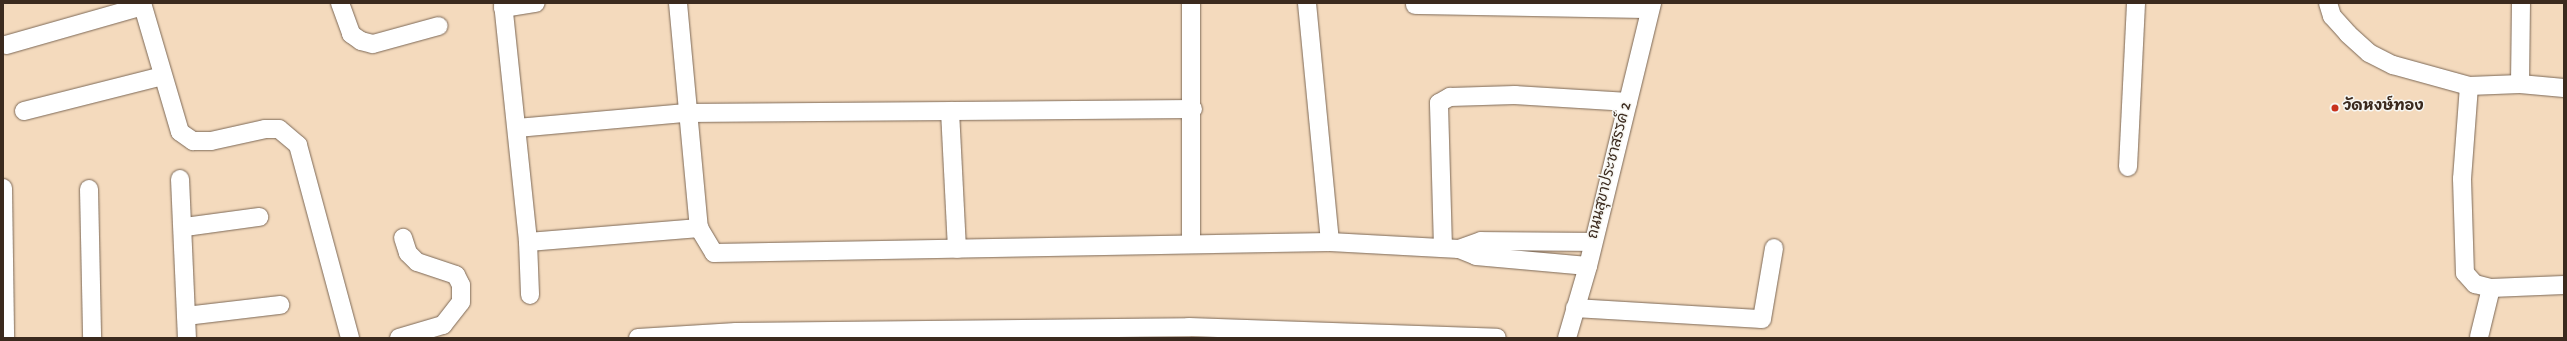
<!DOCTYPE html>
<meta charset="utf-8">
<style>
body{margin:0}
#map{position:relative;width:2567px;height:341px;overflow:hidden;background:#f4dabd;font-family:"Gochi Hand","Playpen Sans Thai",sans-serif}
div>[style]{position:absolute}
.roads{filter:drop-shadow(0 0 1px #7c6856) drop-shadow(0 0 1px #7c6856)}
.minor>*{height:18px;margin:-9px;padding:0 9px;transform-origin:9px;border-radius:9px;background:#fff}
.dots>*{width:11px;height:11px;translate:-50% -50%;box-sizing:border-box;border:2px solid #f6f6f2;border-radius:50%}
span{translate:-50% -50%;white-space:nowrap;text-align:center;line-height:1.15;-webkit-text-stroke:3px #f6f6f2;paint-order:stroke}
.poi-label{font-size:15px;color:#3b2a1e;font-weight:700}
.left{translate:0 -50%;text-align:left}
.street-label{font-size:15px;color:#3b2a1e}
.frame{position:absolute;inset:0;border:4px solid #3b2a1e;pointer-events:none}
</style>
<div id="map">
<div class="roads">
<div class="minor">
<i style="left:142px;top:3px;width:134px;rotate:73.6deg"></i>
<i style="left:180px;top:132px;width:16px;rotate:35deg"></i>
<i style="left:193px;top:141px;width:18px"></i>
<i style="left:211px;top:141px;width:55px;rotate:-12.5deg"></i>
<i style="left:265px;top:129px;width:14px"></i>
<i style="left:279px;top:129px;width:25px;rotate:40deg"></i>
<i style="left:298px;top:145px;width:200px;rotate:74.9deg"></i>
<i style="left:340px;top:3px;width:33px;rotate:70deg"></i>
<i style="left:351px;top:34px;width:12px;rotate:35deg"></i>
<i style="left:361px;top:41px;width:12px;rotate:14deg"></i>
<i style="left:373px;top:44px;width:68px;rotate:-15.3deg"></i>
<i style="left:503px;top:3px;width:240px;rotate:84deg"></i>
<i style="left:528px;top:242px;width:53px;rotate:87.8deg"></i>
<i style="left:678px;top:3px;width:226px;rotate:84.7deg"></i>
<i style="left:699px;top:228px;width:29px;rotate:59deg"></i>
<i style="left:714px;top:253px;width:616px;rotate:-1.02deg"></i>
<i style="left:1330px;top:242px;width:129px;rotate:3.1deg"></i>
<i style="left:1459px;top:249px;width:18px;rotate:22deg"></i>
<i style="left:1476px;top:256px;width:112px;rotate:5.1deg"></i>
<i style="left:1191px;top:3px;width:240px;rotate:90deg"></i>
<i style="left:1307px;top:3px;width:240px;rotate:84.5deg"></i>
<i style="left:2328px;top:3px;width:14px;rotate:73deg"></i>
<i style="left:2332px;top:16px;width:24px;rotate:48deg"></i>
<i style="left:2348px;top:34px;width:28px;rotate:42deg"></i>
<i style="left:2369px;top:53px;width:27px;rotate:27deg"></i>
<i style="left:2393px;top:65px;width:79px;rotate:15.4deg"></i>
<i style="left:2469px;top:86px;width:51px;rotate:-2.2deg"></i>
<i style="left:2520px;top:84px;width:44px;rotate:5.2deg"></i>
<i style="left:1415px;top:5px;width:235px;rotate:1deg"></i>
<i style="left:503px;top:8px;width:33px;rotate:-9deg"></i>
<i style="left:6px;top:45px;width:142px;rotate:-15.9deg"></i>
<i style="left:2520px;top:84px;width:81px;rotate:-89.3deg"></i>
<i style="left:2469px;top:86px;width:93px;rotate:94.3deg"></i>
<i style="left:2462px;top:179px;width:94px;rotate:88.2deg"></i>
<i style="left:2465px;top:273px;width:15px;rotate:48deg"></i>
<i style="left:2475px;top:284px;width:16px;rotate:14deg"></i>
<i style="left:2491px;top:288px;width:73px;rotate:-2.4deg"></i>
<i style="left:24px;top:111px;width:142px;rotate:-14.2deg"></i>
<i style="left:950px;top:111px;width:138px;rotate:87.1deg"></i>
<i style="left:517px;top:128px;width:170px;rotate:-5.1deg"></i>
<i style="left:686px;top:113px;width:507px;rotate:-0.45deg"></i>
<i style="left:2128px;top:167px;width:164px;rotate:-87.2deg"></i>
<i style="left:180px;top:179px;width:159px;rotate:87.5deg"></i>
<i style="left:3px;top:188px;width:150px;rotate:89.2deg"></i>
<i style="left:89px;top:189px;width:149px;rotate:88.8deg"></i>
<i style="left:185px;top:227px;width:75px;rotate:-7.7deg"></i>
<i style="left:528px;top:242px;width:172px;rotate:-4.7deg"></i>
<i style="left:1443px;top:248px;width:145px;rotate:-91.6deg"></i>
<i style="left:1439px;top:103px;width:13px;rotate:-29deg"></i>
<i style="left:1450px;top:97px;width:65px;rotate:-1.8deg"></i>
<i style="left:1515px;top:95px;width:113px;rotate:3.5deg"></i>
<i style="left:1459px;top:249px;width:23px;rotate:-20deg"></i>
<i style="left:1481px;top:241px;width:112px;rotate:0.5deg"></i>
<i style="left:1575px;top:308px;width:187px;rotate:3.4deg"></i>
<i style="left:1762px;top:319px;width:72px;rotate:-80.4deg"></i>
<i style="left:186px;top:316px;width:95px;rotate:-6.7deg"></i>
<i style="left:2479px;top:337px;width:50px;rotate:-76.2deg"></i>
<i style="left:399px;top:338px;width:46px;rotate:-16.5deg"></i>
<i style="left:443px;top:325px;width:29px;rotate:-52deg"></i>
<i style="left:461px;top:302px;width:17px;rotate:-90deg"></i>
<i style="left:461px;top:285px;width:11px;rotate:-117deg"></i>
<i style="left:456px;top:275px;width:41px;rotate:-161.6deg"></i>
<i style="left:417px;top:262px;width:13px;rotate:-135deg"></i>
<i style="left:408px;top:253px;width:16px;rotate:-108deg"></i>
<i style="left:638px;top:338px;width:98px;rotate:-3.5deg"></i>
<i style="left:736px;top:332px;width:453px;rotate:-0.6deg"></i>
<i style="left:1189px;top:327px;width:308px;rotate:2deg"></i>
<i style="left:1567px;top:338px;width:75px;rotate:-73.7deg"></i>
<i style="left:1588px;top:266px;width:271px;rotate:-76.3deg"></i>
</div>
</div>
<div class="dots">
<i style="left:2335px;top:108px;background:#c8321e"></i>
</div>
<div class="poi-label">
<span class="left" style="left:2343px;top:108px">วัดหงษ์ทอง</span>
</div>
<div class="street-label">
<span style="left:1611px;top:171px;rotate:-76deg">ถนนสุขาประชาสรรค์ 2</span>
</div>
<div class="frame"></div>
</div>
